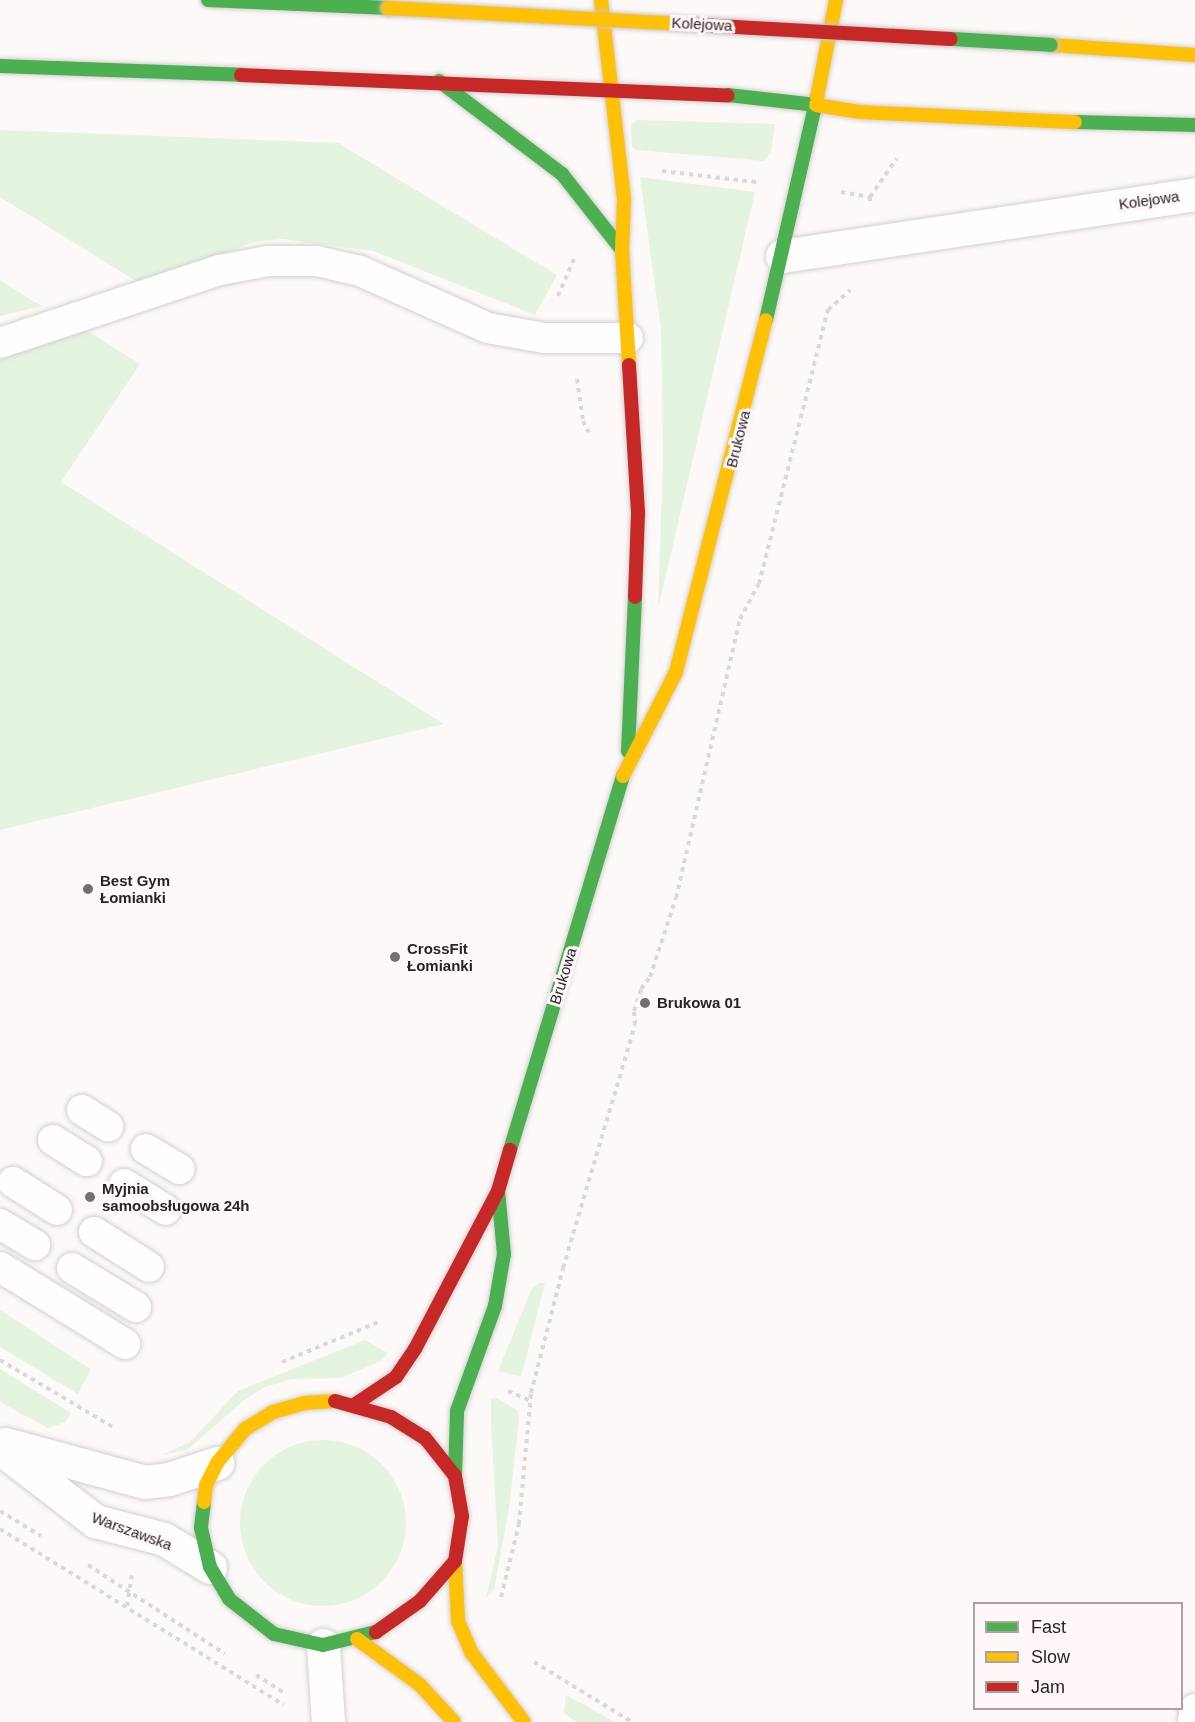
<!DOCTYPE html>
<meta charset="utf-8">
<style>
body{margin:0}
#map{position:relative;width:1195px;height:1722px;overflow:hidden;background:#fdf9f9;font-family:Arial,sans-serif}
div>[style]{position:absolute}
.green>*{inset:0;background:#e4f4e0}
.round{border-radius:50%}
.path>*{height:4px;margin-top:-2px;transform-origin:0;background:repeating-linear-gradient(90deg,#d9d9d9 0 4.5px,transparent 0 9px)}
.roads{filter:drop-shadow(0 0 2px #d4d0d0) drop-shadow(0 0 2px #d4d0d0)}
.lane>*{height:30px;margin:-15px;padding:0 15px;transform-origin:15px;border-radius:15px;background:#fffefe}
.street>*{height:33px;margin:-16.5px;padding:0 16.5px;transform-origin:16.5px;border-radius:16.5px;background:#fffefe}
.fast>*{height:14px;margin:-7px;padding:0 7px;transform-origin:7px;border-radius:7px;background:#4caf50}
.slow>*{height:14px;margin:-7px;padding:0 7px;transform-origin:7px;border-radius:7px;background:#ffc107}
.jam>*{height:14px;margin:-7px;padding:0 7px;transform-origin:7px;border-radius:7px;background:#c62828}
.bridges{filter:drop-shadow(0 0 2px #cbc3c4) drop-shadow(0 0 2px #cbc3c4)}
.fast-bridge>*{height:14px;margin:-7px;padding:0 7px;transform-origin:7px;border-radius:7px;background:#4caf50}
.slow-bridge>*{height:14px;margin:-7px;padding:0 7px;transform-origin:7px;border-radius:7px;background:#ffc107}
.jam-bridge>*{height:14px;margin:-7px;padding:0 7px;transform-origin:7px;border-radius:7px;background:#c62828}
.dots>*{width:16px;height:16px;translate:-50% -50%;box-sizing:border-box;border:3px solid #fff7f8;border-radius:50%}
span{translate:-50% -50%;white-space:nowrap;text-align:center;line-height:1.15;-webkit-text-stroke:6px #fff7f8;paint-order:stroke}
.street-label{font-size:15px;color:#282526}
.poi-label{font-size:15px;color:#282526;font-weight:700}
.left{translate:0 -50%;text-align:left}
.legend{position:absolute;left:973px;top:1602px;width:210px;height:108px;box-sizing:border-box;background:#fff7f8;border:2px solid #a9a3a4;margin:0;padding:8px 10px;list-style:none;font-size:18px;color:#282526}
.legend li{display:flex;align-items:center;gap:12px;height:30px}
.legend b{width:30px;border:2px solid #a9a3a4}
</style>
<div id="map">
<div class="green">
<i style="clip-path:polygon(637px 120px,775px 124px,771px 152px,764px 161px,637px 150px,632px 147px,631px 125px)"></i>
<i style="clip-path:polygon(0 130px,338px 143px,557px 275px,535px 315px,373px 251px,282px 239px,254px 242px,141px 284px,0 197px)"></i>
<i style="clip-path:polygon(640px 177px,755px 192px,658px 609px,663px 460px,661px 330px)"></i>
<i style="clip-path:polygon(0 280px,33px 301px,43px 306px,0 316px)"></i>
<i style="clip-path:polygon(83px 328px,140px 364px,61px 482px,444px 724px,0 830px,0 352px)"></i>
<i style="clip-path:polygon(540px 1283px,545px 1283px,521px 1377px,498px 1371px,532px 1288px)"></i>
<i style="clip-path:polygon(0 1310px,91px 1369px,78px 1394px,0 1347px)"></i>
<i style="clip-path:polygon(365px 1340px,388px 1353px,381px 1361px,341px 1378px,292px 1379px,265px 1387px,243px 1401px,187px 1450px,162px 1455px,190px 1442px,238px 1391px)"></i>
<i style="clip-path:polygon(0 1369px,71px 1413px,65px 1422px,48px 1428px,0 1402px)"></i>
<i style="clip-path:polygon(495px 1397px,517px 1410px,519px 1419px,509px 1509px,494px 1590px,486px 1598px,498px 1545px,491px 1425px,491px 1399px)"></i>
<i class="round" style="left:240px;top:1440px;width:166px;height:166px"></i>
<i style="clip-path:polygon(566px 1695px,608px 1718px,614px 1722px,576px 1722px,564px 1713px)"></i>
</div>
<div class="path">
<i style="left:662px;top:171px;width:95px;rotate:6.7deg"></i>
<i style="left:841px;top:192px;width:29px;rotate:10deg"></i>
<i style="left:870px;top:197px;width:4px;rotate:90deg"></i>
<i style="left:870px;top:197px;width:47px;rotate:-55.3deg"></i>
<i style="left:558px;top:296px;width:40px;rotate:-66.6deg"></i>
<i style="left:577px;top:379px;width:42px;rotate:81.9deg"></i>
<i style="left:583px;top:421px;width:13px;rotate:63deg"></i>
<i style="left:0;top:1360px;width:131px;rotate:30.7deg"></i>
<i style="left:282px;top:1362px;width:107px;rotate:-22.5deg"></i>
<i style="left:508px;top:1391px;width:24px;rotate:24deg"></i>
<i style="left:0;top:1511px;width:48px;rotate:31.4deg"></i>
<i style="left:0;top:1529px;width:334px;rotate:31.8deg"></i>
<i style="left:88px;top:1565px;width:163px;rotate:33deg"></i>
<i style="left:501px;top:1597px;width:75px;rotate:-76.1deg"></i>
<i style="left:519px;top:1524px;width:132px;rotate:-84.8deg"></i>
<i style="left:531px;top:1393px;width:129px;rotate:-75.6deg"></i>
<i style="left:563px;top:1268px;width:253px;rotate:-73.5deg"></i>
<i style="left:635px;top:1025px;width:14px;rotate:-94deg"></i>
<i style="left:634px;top:1011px;width:23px;rotate:-72deg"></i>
<i style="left:641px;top:989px;width:15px;rotate:-53deg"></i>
<i style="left:650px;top:977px;width:83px;rotate:-71.8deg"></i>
<i style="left:676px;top:898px;width:286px;rotate:-77.1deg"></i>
<i style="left:740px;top:619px;width:40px;rotate:-62deg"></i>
<i style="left:759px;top:584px;width:283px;rotate:-75.9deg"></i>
<i style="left:828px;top:310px;width:30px;rotate:-42deg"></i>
<i style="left:127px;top:1606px;width:31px;rotate:-81deg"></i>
<i style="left:534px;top:1662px;width:115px;rotate:31.5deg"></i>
<i style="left:256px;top:1675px;width:32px;rotate:32deg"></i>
</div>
<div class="roads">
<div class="lane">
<i style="left:0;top:343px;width:232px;rotate:-18.4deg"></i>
<i style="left:220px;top:270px;width:49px;rotate:-10.6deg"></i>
<i style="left:268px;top:261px;width:49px"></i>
<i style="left:317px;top:261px;width:44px;rotate:13.1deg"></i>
<i style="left:360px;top:271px;width:140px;rotate:24deg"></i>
<i style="left:488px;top:328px;width:57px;rotate:10.1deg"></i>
<i style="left:544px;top:338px;width:84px"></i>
<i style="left:82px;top:1110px;width:31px;rotate:32deg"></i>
<i style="left:53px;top:1140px;width:40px;rotate:32deg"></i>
<i style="left:146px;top:1149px;width:39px;rotate:31deg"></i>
<i style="left:13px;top:1182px;width:52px;rotate:32.5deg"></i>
<i style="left:124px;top:1184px;width:49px;rotate:31.8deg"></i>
<i style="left:0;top:1224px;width:41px;rotate:31deg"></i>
<i style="left:94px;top:1232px;width:65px;rotate:32.5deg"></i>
<i style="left:0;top:1267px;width:147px;rotate:31.6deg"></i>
<i style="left:72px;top:1268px;width:75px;rotate:31.4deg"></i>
</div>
<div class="street">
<i style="left:782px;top:256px;width:418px;rotate:-8.5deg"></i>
<i style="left:5px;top:1444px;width:145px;rotate:15.2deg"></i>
<i style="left:145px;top:1482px;width:24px;rotate:-7deg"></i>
<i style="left:169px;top:1479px;width:51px;rotate:-18.4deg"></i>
<i style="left:0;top:1448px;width:120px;rotate:37.5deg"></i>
<i style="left:95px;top:1521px;width:71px;rotate:14.6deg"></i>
<i style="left:164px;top:1539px;width:54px;rotate:31.3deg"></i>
<i style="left:323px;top:1645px;width:77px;rotate:86.3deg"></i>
<i style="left:1194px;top:1722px;width:12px;rotate:-85deg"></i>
</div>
<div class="fast">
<i style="left:208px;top:0;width:180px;rotate:2.5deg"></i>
<i style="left:0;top:66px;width:241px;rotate:2.1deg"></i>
<i style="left:439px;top:81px;width:154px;rotate:37.1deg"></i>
<i style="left:562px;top:174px;width:97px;rotate:51.7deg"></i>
<i style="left:728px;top:95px;width:89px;rotate:6.5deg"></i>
<i style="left:1075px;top:122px;width:120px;rotate:1.4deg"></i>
<i style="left:766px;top:320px;width:229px;rotate:-77.1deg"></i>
<i style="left:628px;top:751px;width:154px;rotate:-87.4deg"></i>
<i style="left:510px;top:1150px;width:391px;rotate:-73.2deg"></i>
<i style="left:455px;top:1476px;width:65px;rotate:-88.2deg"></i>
<i style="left:457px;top:1411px;width:112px;rotate:-70.1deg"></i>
<i style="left:495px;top:1306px;width:53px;rotate:-80.2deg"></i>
<i style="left:504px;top:1254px;width:63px;rotate:-95.4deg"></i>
<i style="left:204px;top:1502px;width:26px;rotate:97deg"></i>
<i style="left:201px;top:1528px;width:40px;rotate:77deg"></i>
<i style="left:210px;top:1567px;width:37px;rotate:59deg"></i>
<i style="left:229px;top:1599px;width:57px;rotate:37.9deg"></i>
<i style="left:274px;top:1634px;width:50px;rotate:12.7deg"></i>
<i style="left:323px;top:1645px;width:55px;rotate:-13.8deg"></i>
</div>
<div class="slow">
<i style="left:601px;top:0;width:201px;rotate:83.4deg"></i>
<i style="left:624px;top:200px;width:50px;rotate:92.3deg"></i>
<i style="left:622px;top:250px;width:115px;rotate:86.5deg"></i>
<i style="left:1051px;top:45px;width:144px;rotate:4deg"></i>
<i style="left:817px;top:97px;width:99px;rotate:-78.9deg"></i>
<i style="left:816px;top:105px;width:45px;rotate:9deg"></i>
<i style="left:860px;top:112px;width:215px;rotate:2.7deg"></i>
<i style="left:623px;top:776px;width:117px;rotate:-63deg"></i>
<i style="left:676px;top:672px;width:363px;rotate:-75.7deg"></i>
<i style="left:204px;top:1502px;width:17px;rotate:-83deg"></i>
<i style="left:206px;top:1485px;width:25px;rotate:-63deg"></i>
<i style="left:217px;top:1463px;width:44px;rotate:-50.5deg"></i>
<i style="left:245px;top:1429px;width:33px;rotate:-31deg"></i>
<i style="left:273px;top:1412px;width:33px;rotate:-16deg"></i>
<i style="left:305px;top:1403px;width:30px;rotate:-4deg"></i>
<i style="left:455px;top:1561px;width:60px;rotate:87.1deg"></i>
<i style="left:458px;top:1621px;width:34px;rotate:67deg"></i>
<i style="left:471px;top:1652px;width:88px;rotate:52.9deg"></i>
<i style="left:357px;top:1639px;width:78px;rotate:36.1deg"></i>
<i style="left:420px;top:1685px;width:50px;rotate:47.4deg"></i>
</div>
<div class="jam">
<i style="left:241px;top:75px;width:487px;rotate:2.4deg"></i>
<i style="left:629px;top:365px;width:149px;rotate:86.5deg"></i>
<i style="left:638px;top:514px;width:83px;rotate:92.1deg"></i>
<i style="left:335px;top:1401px;width:58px;rotate:15.9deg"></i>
<i style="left:391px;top:1417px;width:40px;rotate:32deg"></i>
<i style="left:425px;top:1438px;width:48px;rotate:51.7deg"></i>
<i style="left:455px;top:1476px;width:41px;rotate:80.1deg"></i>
<i style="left:462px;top:1516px;width:46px;rotate:98.8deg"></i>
<i style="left:455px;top:1561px;width:53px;rotate:131.2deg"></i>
<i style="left:420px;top:1601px;width:54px;rotate:144.8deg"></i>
<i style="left:354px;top:1405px;width:50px;rotate:-33.7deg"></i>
<i style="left:396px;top:1377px;width:34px;rotate:-56deg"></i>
<i style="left:415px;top:1349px;width:178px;rotate:-62.3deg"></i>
<i style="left:498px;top:1191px;width:43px;rotate:-73.7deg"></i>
</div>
</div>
<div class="bridges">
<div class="fast-bridge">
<i style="left:951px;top:39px;width:100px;rotate:3.4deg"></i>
</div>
<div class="slow-bridge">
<i style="left:388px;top:8px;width:312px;rotate:3.1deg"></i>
</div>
<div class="jam-bridge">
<i style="left:700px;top:25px;width:251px;rotate:3.2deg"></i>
</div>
</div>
<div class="dots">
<i style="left:88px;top:889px;background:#736f70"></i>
<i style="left:395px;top:957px;background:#736f70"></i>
<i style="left:645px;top:1003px;background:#736f70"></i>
<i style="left:90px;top:1197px;background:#736f70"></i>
</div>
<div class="street-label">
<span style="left:702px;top:24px;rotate:3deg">Kolejowa</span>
<span style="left:1149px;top:200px;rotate:-8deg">Kolejowa</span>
<span style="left:738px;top:439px;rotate:-76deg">Brukowa</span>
<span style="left:563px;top:976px;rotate:-73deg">Brukowa</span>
<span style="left:132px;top:1531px;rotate:20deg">Warszawska</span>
</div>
<div class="poi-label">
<span class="left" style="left:100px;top:889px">Best Gym<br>Łomianki</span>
<span class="left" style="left:407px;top:957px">CrossFit<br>Łomianki</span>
<span class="left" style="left:657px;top:1003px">Brukowa 01</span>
<span class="left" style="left:102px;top:1197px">Myjnia<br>samoobsługowa 24h</span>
</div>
<ul class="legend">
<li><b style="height:8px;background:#4caf50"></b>Fast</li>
<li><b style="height:8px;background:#ffc107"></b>Slow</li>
<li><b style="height:8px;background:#c62828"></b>Jam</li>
</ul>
</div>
